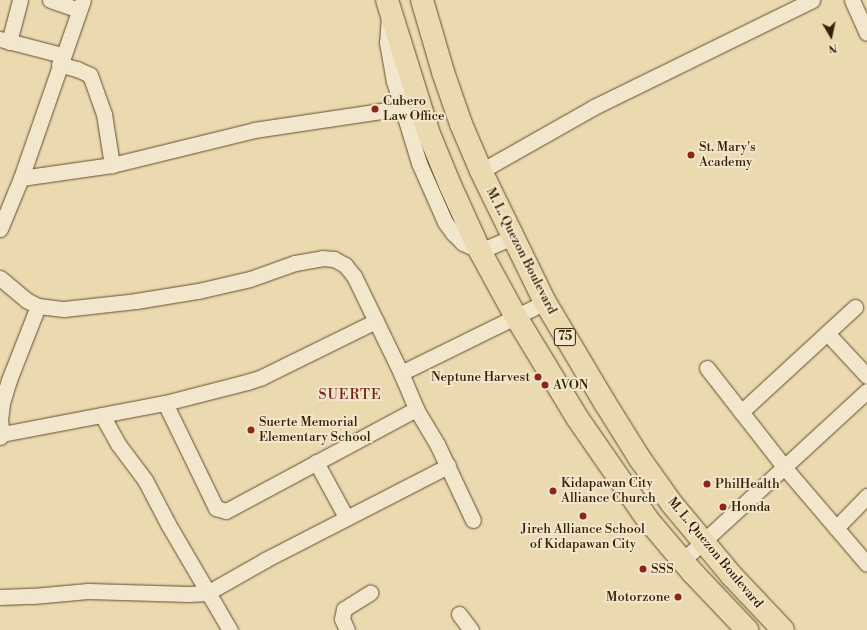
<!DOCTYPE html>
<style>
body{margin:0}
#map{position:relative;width:867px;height:630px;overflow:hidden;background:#ebd9b0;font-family:"Libre Bodoni",serif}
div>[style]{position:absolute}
.roads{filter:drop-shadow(0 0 1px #634f2e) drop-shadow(0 0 1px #634f2e)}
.minor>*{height:15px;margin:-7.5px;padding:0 7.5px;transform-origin:7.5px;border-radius:7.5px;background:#f2e6cc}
.highway>*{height:22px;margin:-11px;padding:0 11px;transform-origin:11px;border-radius:11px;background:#ebd9b0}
.dots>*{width:11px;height:11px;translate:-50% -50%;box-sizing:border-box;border:2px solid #f2e6cc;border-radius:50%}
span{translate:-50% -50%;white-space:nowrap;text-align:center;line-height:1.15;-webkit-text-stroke:4px #f2e6cc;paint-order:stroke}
.shield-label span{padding:1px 3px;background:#f2e6cc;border:1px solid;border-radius:3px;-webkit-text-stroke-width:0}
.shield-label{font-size:12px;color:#362102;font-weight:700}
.poi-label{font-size:13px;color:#362102}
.left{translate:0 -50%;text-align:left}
.right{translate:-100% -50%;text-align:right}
.street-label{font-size:13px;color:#362102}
.neighbourhood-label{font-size:14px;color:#7a1f14;letter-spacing:1px}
.north{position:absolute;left:811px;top:16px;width:40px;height:40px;-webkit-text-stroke:3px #f2e6cc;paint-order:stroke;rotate:171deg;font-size:11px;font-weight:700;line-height:16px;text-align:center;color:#362102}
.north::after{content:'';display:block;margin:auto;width:14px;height:18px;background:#362102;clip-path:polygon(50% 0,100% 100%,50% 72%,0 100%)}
</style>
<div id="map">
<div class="roads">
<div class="minor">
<i style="left:50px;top:0;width:31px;rotate:19deg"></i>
<i style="left:852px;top:0;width:36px;rotate:66deg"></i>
<i style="left:389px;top:16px;width:26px;rotate:94deg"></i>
<i style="left:387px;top:42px;width:40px;rotate:80deg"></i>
<i style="left:394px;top:81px;width:86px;rotate:73deg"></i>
<i style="left:419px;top:163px;width:64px;rotate:66.2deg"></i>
<i style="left:445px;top:222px;width:14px;rotate:54deg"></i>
<i style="left:453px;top:233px;width:14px;rotate:45deg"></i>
<i style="left:463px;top:243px;width:19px;rotate:25deg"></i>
<i style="left:480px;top:251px;width:36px;rotate:-23deg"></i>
<i style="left:0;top:39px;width:64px;rotate:14.5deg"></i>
<i style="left:9px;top:42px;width:43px;rotate:-75.3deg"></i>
<i style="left:59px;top:64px;width:19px;rotate:16deg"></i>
<i style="left:77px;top:69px;width:14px;rotate:25deg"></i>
<i style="left:90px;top:75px;width:41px;rotate:70.3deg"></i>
<i style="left:104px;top:114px;width:52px;rotate:81.1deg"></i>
<i style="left:481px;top:171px;width:130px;rotate:-29.5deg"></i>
<i style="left:594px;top:107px;width:243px;rotate:-26.1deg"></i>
<i style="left:21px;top:178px;width:92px;rotate:-8.1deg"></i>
<i style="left:112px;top:165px;width:146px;rotate:-13.8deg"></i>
<i style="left:254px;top:130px;width:149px;rotate:-8.5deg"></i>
<i style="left:0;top:229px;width:55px;rotate:-67.6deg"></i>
<i style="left:21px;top:178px;width:188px;rotate:-70.8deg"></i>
<i style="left:0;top:278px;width:34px;rotate:40deg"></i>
<i style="left:26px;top:300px;width:13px;rotate:27deg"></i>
<i style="left:38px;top:306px;width:26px;rotate:7deg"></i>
<i style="left:64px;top:309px;width:72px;rotate:-6.3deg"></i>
<i style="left:136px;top:301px;width:63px;rotate:-9.2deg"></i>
<i style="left:198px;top:291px;width:53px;rotate:-13deg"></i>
<i style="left:250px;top:279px;width:48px;rotate:-19.6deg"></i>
<i style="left:295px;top:263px;width:27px;rotate:-10deg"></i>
<i style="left:322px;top:258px;width:12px;rotate:5deg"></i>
<i style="left:334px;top:259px;width:13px;rotate:29deg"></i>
<i style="left:345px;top:265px;width:14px;rotate:51deg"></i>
<i style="left:354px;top:276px;width:108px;rotate:64.1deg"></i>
<i style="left:401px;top:373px;width:39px;rotate:67deg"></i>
<i style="left:416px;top:409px;width:41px;rotate:59deg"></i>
<i style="left:437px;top:444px;width:84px;rotate:64.7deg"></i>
<i style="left:827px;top:333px;width:59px;rotate:47.1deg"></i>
<i style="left:707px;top:368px;width:127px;rotate:52deg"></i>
<i style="left:785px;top:468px;width:126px;rotate:49.5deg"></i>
<i style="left:401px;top:373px;width:161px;rotate:-26.2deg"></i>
<i style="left:165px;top:403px;width:117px;rotate:64.1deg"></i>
<i style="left:216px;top:508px;width:10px;rotate:17deg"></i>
<i style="left:226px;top:511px;width:216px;rotate:-28.2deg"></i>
<i style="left:741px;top:412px;width:155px;rotate:-42.6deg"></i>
<i style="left:102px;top:415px;width:33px;rotate:61deg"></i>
<i style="left:118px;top:444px;width:45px;rotate:53.1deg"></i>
<i style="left:145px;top:480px;width:50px;rotate:62.4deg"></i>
<i style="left:168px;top:524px;width:123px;rotate:59.7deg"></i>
<i style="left:2px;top:434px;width:14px;rotate:-98deg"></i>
<i style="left:0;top:420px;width:17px;rotate:-83deg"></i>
<i style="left:2px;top:403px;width:24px;rotate:-73deg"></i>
<i style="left:9px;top:380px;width:79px;rotate:-68.6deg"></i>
<i style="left:0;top:437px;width:4px;rotate:-56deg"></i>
<i style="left:2px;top:434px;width:166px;rotate:-10.8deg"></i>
<i style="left:165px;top:403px;width:85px;rotate:-14.4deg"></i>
<i style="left:247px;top:382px;width:16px;rotate:-18deg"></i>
<i style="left:262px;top:377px;width:127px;rotate:-26.2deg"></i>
<i style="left:316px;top:462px;width:63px;rotate:61.4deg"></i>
<i style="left:836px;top:528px;width:45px;rotate:-45.9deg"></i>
<i style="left:682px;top:561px;width:251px;rotate:-42.6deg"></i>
<i style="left:0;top:597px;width:33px;rotate:-2deg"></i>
<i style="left:33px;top:596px;width:55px;rotate:-5.2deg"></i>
<i style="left:88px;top:591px;width:101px;rotate:1.7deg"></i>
<i style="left:189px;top:594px;width:18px;rotate:-3deg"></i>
<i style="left:207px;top:593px;width:67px;rotate:-29.6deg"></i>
<i style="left:265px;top:560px;width:206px;rotate:-27.2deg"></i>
<i style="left:459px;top:614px;width:20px;rotate:53deg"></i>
<i style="left:347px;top:630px;width:12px;rotate:-114deg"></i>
<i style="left:342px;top:619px;width:10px;rotate:-79deg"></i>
<i style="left:344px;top:609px;width:31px;rotate:-32deg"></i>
</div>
<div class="highway">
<i style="left:387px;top:0;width:140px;rotate:72.6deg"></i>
<i style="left:429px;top:134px;width:55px;rotate:67.6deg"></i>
<i style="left:450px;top:185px;width:72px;rotate:65.6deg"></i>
<i style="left:480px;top:251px;width:75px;rotate:61.4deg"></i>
<i style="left:516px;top:317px;width:119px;rotate:58.7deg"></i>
<i style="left:578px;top:419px;width:123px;rotate:55.3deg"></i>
<i style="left:648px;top:520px;width:70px;rotate:49.7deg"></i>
<i style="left:693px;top:573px;width:79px;rotate:46.5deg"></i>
<i style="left:422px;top:0;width:75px;rotate:73.7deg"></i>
<i style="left:443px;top:72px;width:55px;rotate:70.9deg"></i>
<i style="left:461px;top:124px;width:51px;rotate:66.9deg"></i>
<i style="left:481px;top:171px;width:146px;rotate:64deg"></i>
<i style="left:545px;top:302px;width:117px;rotate:59.3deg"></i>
<i style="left:605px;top:403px;width:66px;rotate:58deg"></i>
<i style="left:640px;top:459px;width:55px;rotate:54.6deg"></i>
<i style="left:672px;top:504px;width:94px;rotate:50.2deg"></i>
<i style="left:732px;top:576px;width:74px;rotate:46.6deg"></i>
</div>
</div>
<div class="dots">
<i style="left:375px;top:109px;background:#8f2418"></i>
<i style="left:691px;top:155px;background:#8f2418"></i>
<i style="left:538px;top:377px;background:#8f2418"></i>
<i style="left:545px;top:385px;background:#8f2418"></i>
<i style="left:251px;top:430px;background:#8f2418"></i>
<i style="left:707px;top:484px;background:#8f2418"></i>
<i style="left:553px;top:491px;background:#8f2418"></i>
<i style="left:723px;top:507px;background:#8f2418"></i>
<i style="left:583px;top:516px;background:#8f2418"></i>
<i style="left:643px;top:569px;background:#8f2418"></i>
<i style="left:678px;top:597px;background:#8f2418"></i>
</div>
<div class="shield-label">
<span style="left:565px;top:337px">75</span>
</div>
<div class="poi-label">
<span class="left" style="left:383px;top:109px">Cubero<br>Law Office</span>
<span class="left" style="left:699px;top:155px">St. Mary's<br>Academy</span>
<span class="right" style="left:530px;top:377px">Neptune Harvest</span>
<span class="left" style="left:553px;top:385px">AVON</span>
<span class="left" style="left:259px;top:430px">Suerte Memorial<br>Elementary School</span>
<span class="left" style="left:561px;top:491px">Kidapawan City<br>Alliance Church</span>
<span class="left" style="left:715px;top:484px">PhilHealth</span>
<span class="left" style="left:731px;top:507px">Honda</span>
<span style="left:583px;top:537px">Jireh Alliance School<br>of Kidapawan City</span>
<span class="left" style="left:651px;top:569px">SSS</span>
<span class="right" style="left:670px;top:597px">Motorzone</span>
</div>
<div class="street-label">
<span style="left:521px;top:251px;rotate:63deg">M. L. Quezon Boulevard</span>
<span style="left:715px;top:553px;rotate:50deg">M. L. Quezon Boulevard</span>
</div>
<div class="neighbourhood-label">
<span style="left:350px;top:395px">SUERTE</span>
</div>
<div class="north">N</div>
</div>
